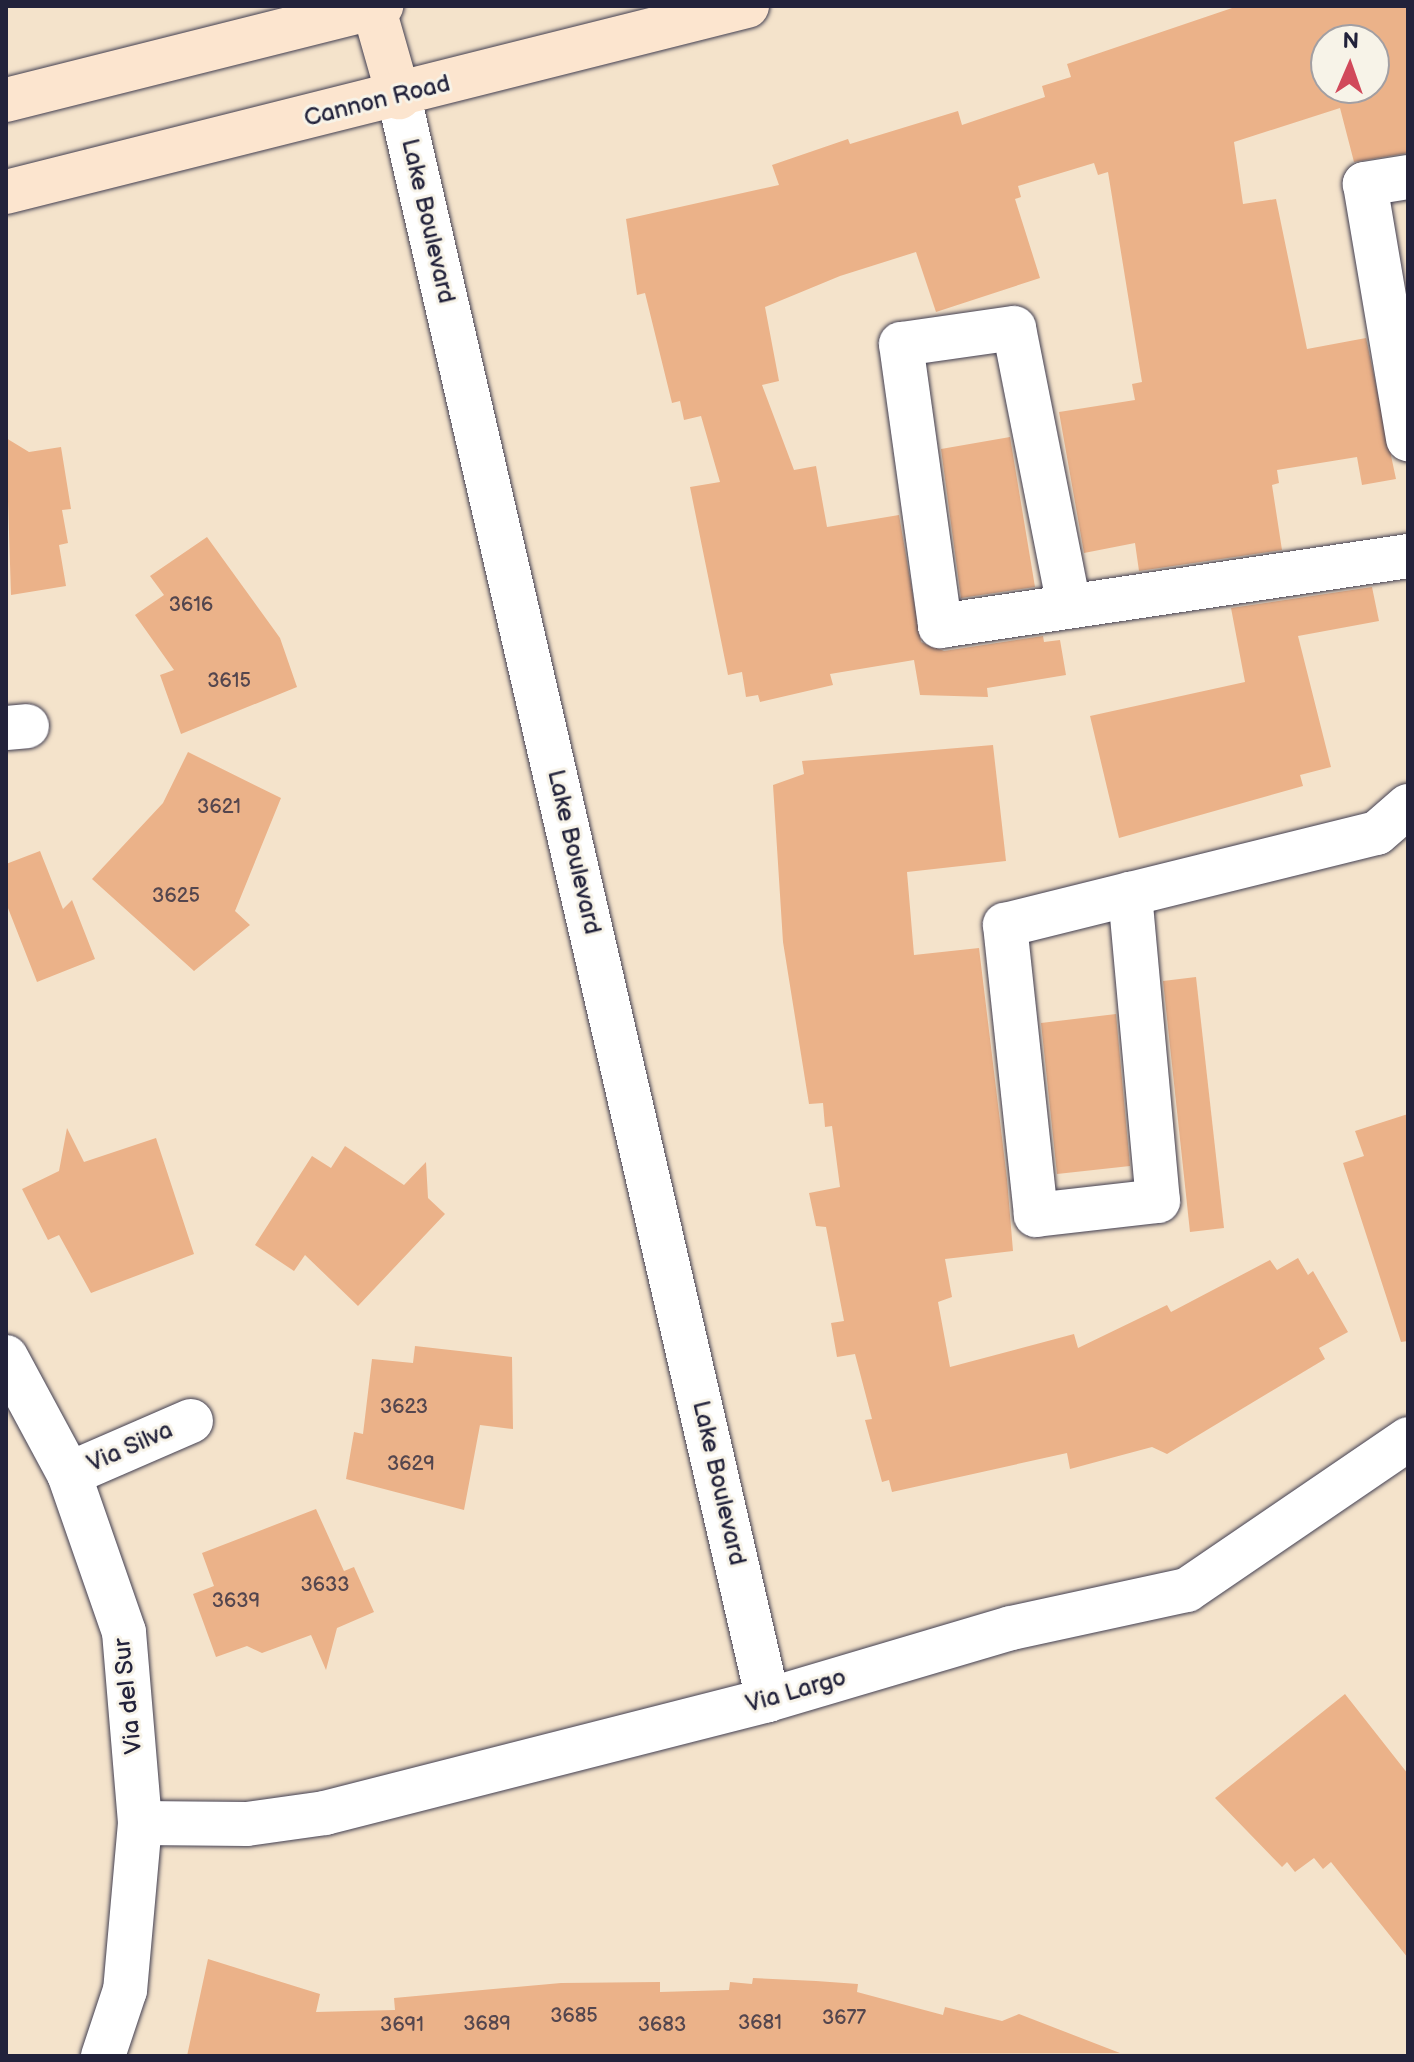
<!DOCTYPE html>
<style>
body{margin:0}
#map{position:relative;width:1414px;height:2062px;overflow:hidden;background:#f4e3cb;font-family:"Balsamiq Sans",sans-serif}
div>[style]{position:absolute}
.building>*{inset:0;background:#ebb289}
.roads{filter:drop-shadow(0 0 2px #423f51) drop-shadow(0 0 2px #423f51)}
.minor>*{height:44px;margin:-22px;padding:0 22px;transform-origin:22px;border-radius:22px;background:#fff}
.tertiary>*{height:44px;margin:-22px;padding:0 22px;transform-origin:22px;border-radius:22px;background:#fff}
.secondary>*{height:44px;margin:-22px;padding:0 22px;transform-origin:22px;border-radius:22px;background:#fce5cf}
span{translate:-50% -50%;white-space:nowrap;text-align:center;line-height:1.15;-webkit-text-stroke:6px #f7f3e8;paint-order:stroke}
.number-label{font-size:20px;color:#54464e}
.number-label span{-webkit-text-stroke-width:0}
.street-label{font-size:24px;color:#22223b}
.frame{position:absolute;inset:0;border:8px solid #22223b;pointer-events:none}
.north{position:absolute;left:1310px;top:24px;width:80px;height:80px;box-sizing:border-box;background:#f7f3e8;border:2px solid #a29fa3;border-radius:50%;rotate:2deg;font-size:22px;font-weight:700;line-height:32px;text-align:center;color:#22223b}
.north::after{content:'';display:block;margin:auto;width:28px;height:36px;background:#d1495b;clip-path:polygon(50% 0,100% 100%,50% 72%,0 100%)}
</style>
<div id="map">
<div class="building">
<i style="clip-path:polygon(evenodd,1238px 6px,1408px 6px,1408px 153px,1354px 162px,1340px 108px,1234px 142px,1243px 204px,1276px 199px,1307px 349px,1366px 338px,1396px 479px,1362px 485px,1357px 457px,1277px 470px,1279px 483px,1272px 485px,1282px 550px,1139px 571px,1135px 543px,1084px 553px,1059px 412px,1135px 400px,1132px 384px,1142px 382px,1108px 172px,1098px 175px,1094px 163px,1018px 186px,1021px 197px,1015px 199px,1040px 278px,936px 312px,916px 252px,840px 276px,765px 307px,779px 381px,762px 385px,794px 470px,816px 466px,827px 527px,899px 515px,921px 642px,944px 651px,1043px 636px,1044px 642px,1060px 640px,1066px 675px,987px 688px,988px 697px,920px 695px,914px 660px,830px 674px,833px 685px,760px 702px,758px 695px,746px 697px,742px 672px,728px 675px,690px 487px,720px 482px,701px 416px,684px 420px,680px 401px,672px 403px,645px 293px,637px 295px,626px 219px,779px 185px,772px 165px,848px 139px,850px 144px,958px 111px,962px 125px,1045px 97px,1042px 86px,1071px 77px,1067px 64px,1238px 6px,1326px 40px,1374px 40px,1374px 88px,1326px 88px,1326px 40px)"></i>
<i style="clip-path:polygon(1010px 437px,1035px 587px,961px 598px,941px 449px)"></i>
<i style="clip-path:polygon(6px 438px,29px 452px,61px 447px,71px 509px,62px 510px,68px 543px,59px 545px,66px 586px,11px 595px)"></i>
<i style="clip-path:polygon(207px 537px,280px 638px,297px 687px,181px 734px,160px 675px,174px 670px,135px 615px,164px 595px,150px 576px)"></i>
<i style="clip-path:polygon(1372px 587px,1379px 621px,1298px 636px,1331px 767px,1300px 775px,1303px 786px,1119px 838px,1090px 716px,1245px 682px,1231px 608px)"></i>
<i style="clip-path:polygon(993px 745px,1006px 861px,907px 872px,914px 955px,979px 948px,1007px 1179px,1013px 1251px,945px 1259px,952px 1297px,938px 1302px,950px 1367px,1074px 1334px,1078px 1348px,1167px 1305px,1171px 1312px,1270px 1260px,1277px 1270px,1298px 1258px,1308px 1275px,1313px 1271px,1348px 1332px,1319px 1348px,1325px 1359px,1167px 1454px,1152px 1447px,1070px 1469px,1067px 1453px,892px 1492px,889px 1480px,882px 1482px,865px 1420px,872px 1419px,855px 1354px,837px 1357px,831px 1323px,844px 1321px,826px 1227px,816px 1226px,809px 1193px,840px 1187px,832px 1126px,825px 1127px,823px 1103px,809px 1104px,783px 942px,773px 785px,804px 774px,802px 761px)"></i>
<i style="clip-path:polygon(188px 752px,281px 798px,235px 911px,250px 925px,194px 971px,92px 879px,163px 803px)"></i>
<i style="clip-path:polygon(40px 851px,63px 909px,72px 900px,95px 959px,37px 982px,6px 903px,6px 864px)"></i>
<i style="clip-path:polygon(1196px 977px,1224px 1228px,1190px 1232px,1163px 981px)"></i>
<i style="clip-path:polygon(1116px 1014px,1130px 1166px,1057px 1174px,1041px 1023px)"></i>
<i style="clip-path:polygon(1408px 1114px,1408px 1341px,1401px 1342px,1343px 1163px,1364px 1156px,1355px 1131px)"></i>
<i style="clip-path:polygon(67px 1128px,84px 1162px,156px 1138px,194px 1254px,91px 1293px,59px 1235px,48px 1240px,22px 1189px,59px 1171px)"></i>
<i style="clip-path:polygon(345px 1146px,404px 1185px,426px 1162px,428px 1198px,445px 1214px,358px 1306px,305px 1255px,294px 1271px,255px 1245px,312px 1156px,331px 1168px)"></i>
<i style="clip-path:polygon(415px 1346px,512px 1357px,513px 1429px,480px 1425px,464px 1510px,346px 1479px,354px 1432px,363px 1434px,372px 1359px,413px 1363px)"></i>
<i style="clip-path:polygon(316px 1509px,344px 1571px,354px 1567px,374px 1612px,337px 1628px,326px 1670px,311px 1635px,262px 1653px,247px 1646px,216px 1657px,193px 1594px,214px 1586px,202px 1553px)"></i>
<i style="clip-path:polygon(1345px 1694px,1408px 1774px,1408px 1958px,1331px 1862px,1323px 1869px,1314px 1858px,1295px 1872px,1287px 1862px,1282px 1867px,1215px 1798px)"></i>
<i style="clip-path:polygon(208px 1959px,320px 1994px,316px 2012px,395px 2010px,394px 1998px,561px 1983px,660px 1982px,660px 1992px,729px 1990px,730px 1982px,752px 1984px,753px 1978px,816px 1981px,858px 1984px,857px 1992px,943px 2015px,945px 2007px,1002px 2021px,1019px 2014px,1120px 2053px,187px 2056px)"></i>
</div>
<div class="roads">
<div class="minor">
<i style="left:1408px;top:177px;width:44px;rotate:170.8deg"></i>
<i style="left:1365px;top:184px;width:259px;rotate:80.4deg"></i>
<i style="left:1069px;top:606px;width:283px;rotate:-101.2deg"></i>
<i style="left:1014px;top:328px;width:114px;rotate:171.9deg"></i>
<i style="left:901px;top:344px;width:285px;rotate:82.1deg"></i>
<i style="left:940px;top:626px;width:473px;rotate:-8.5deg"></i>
<i style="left:6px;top:728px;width:21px;rotate:-5deg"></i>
<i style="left:1130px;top:894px;width:308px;rotate:84.8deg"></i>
<i style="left:1158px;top:1201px;width:123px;rotate:173.5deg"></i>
<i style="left:1036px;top:1215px;width:292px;rotate:-96.1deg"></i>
<i style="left:1005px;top:925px;width:129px;rotate:-13.9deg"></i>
<i style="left:1130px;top:894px;width:254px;rotate:-13.9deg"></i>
<i style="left:1377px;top:833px;width:41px;rotate:-41.1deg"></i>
<i style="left:6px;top:1357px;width:133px;rotate:61.7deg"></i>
<i style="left:69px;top:1474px;width:167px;rotate:70.8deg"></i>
<i style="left:124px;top:1632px;width:192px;rotate:85.2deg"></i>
<i style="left:140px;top:1823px;width:168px;rotate:95.1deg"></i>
<i style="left:125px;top:1990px;width:70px;rotate:108.4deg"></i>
<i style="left:69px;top:1474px;width:133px;rotate:-23.5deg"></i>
<i style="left:140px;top:1823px;width:107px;rotate:0.5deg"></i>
<i style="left:247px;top:1824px;width:79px;rotate:-8deg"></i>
<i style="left:325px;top:1813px;width:457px;rotate:-14.3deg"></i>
<i style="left:768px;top:1700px;width:253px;rotate:-16.5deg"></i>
<i style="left:1011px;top:1628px;width:180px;rotate:-12.2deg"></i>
<i style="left:1187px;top:1590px;width:268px;rotate:-34.3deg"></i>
</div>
<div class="tertiary">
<i style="left:399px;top:97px;width:1645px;rotate:77.04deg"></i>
</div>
<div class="secondary">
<i style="left:373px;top:6px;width:95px;rotate:74.1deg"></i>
<i style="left:6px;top:100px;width:387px;rotate:-14.1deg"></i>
<i style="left:6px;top:192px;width:764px;rotate:-14.09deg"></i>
</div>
</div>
<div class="number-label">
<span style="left:191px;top:605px">3616</span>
<span style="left:229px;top:681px">3615</span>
<span style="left:219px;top:807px">3621</span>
<span style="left:176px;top:896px">3625</span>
<span style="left:404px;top:1407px">3623</span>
<span style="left:411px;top:1464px">3629</span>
<span style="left:325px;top:1585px">3633</span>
<span style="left:236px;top:1601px">3639</span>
<span style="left:574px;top:2016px">3685</span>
<span style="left:844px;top:2018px">3677</span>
<span style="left:760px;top:2023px">3681</span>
<span style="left:487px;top:2024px">3689</span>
<span style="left:402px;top:2025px">3691</span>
<span style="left:662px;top:2025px">3683</span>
</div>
<div class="street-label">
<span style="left:377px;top:101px;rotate:-14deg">Cannon Road</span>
<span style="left:428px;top:221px;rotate:77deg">Lake Boulevard</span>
<span style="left:574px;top:852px;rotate:77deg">Lake Boulevard</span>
<span style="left:130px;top:1447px;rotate:-24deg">Via Silva</span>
<span style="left:719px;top:1483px;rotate:77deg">Lake Boulevard</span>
<span style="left:796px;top:1691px;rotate:-16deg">Via Largo</span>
<span style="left:128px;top:1696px;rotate:-96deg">Via del Sur</span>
</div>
<div class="frame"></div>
<div class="north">N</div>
</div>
